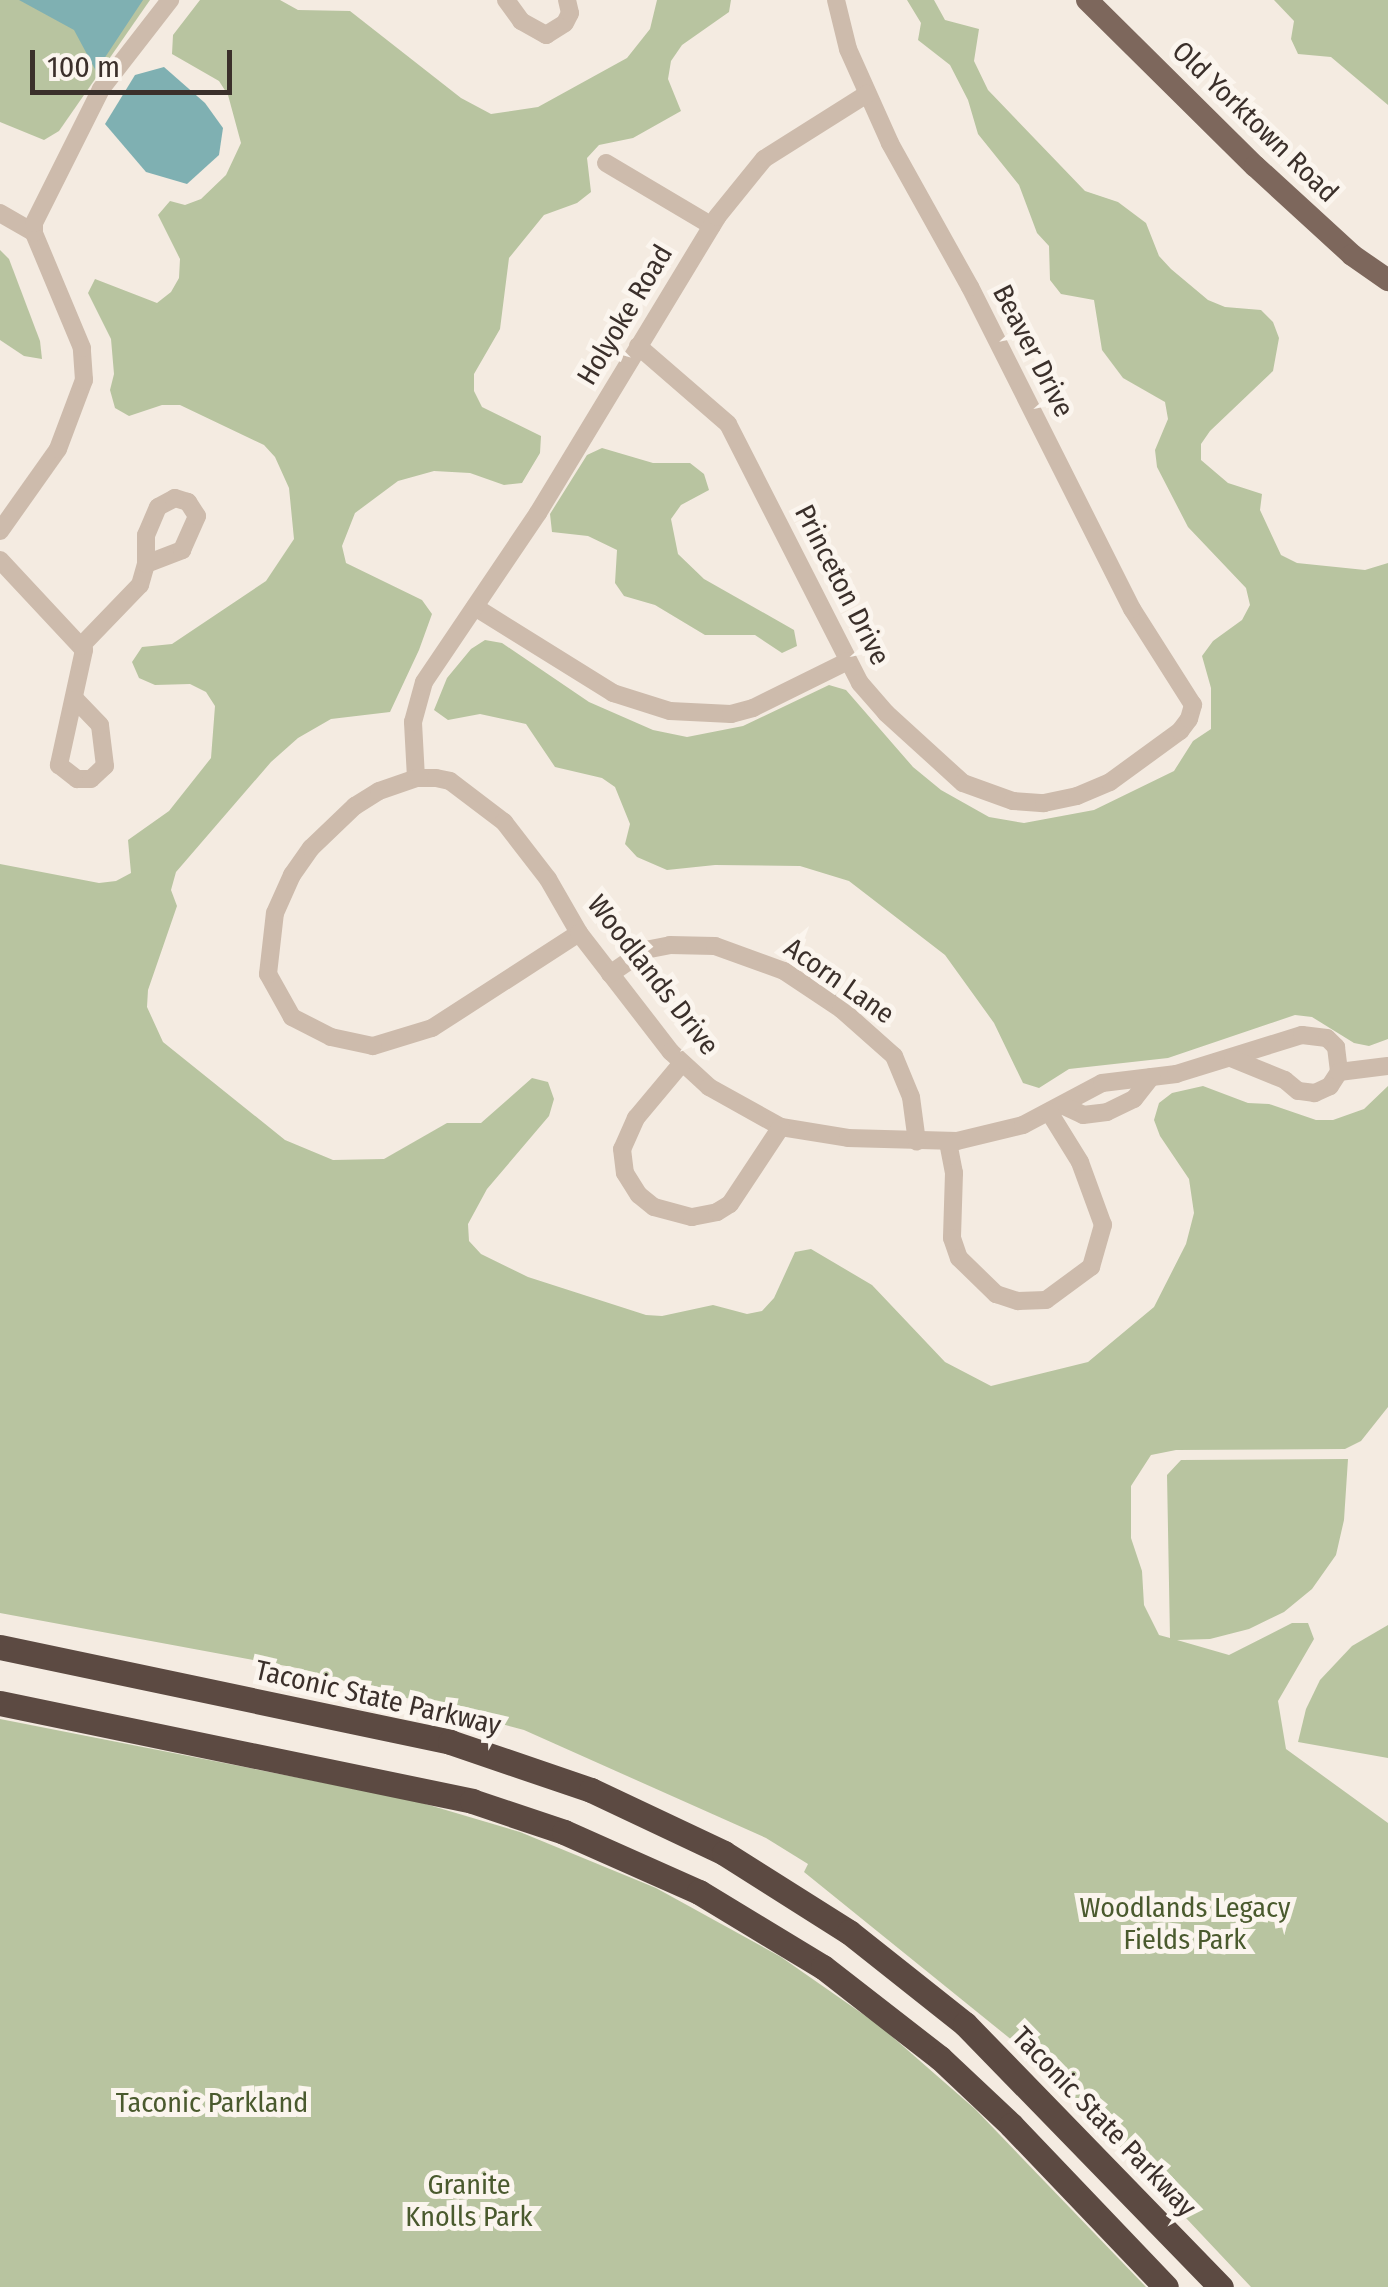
<!DOCTYPE html>
<style>
body{margin:0}
#map{position:relative;width:1388px;height:2287px;overflow:hidden;background:#f4ebe1;font-family:"Fira Sans Condensed",sans-serif}
div>[style]{position:absolute}
.green>*{inset:0;background:#b8c4a0}
.water>*{inset:0;background:#7fb0b2}
.minor>*{height:18px;margin:-9px;padding:0 9px;transform-origin:9px;border-radius:9px;background:#cdbbac}
.major>*{height:22px;margin:-11px;padding:0 11px;transform-origin:11px;border-radius:11px;background:#7d675c}
.highway>*{height:25px;margin:-12.5px;padding:0 12.5px;transform-origin:12.5px;border-radius:12.5px;background:#5c4a42}
span{translate:-50% -50%;white-space:nowrap;text-align:center;line-height:1.15;-webkit-text-stroke:10px #fbf5ee;paint-order:stroke}
.street-label{font-size:28px;color:#3b302b}
.park-label{font-size:28px;color:#4a5a2e}
.scale{position:absolute;left:30px;top:50px;width:202px;height:45px;box-sizing:border-box;border:5px solid #3b302b;border-top:0;padding-left:12px;font-size:30px;line-height:35px;white-space:nowrap;color:#3b302b;-webkit-text-stroke:8px #fbf5ee;paint-order:stroke}
</style>
<div id="map">
<div class="green">
<i style="clip-path:polygon(0 0,150px 0,59px 131px,44px 140px,0 122px)"></i>
<i style="clip-path:polygon(200px 0,280px 0,298px 10px,350px 11px,461px 98px,491px 114px,538px 107px,627px 58px,650px 29px,657px 0,731px 0,729px 12px,682px 45px,671px 61px,668px 79px,681px 111px,633px 138px,599px 145px,587px 158px,591px 192px,577px 203px,544px 215px,509px 258px,500px 329px,474px 374px,474px 391px,482px 407px,541px 436px,540px 453px,522px 483px,504px 485px,470px 473px,434px 471px,398px 481px,355px 513px,342px 546px,346px 563px,422px 600px,432px 614px,419px 650px,390px 712px,331px 719px,298px 738px,271px 762px,176px 872px,171px 890px,177px 906px,148px 990px,147px 1007px,163px 1042px,285px 1140px,333px 1160px,384px 1159px,447px 1123px,481px 1123px,532px 1078px,548px 1082px,554px 1099px,549px 1116px,487px 1189px,468px 1224px,469px 1241px,481px 1254px,528px 1277px,646px 1315px,662px 1316px,713px 1305px,747px 1314px,762px 1311px,774px 1298px,795px 1252px,811px 1249px,872px 1285px,945px 1362px,991px 1386px,1088px 1362px,1154px 1307px,1186px 1244px,1194px 1213px,1189px 1179px,1160px 1136px,1154px 1120px,1159px 1103px,1172px 1093px,1203px 1086px,1248px 1103px,1269px 1104px,1316px 1120px,1333px 1120px,1364px 1109px,1388px 1086px,1388px 1407px,1361px 1441px,1345px 1449px,1176px 1450px,1151px 1455px,1131px 1486px,1131px 1538px,1142px 1571px,1144px 1605px,1159px 1635px,1170px 1638px,1167px 1475px,1181px 1460px,1348px 1459px,1344px 1520px,1336px 1555px,1312px 1589px,1284px 1612px,1249px 1629px,1210px 1639px,1177px 1640px,1229px 1655px,1292px 1623px,1308px 1623px,1314px 1639px,1278px 1701px,1286px 1749px,1388px 1823px,1388px 2287px,1251px 2287px,1039px 2062px,804px 1872px,808px 1864px,766px 1838px,524px 1730px,297px 1668px,0 1613px,0 864px,99px 883px,116px 881px,131px 873px,128px 840px,169px 811px,211px 758px,215px 706px,206px 692px,190px 684px,155px 685px,139px 678px,132px 662px,142px 647px,172px 644px,266px 581px,294px 539px,289px 488px,275px 457px,264px 445px,180px 405px,162px 405px,129px 416px,115px 408px,110px 390px,114px 374px,111px 339px,88px 293px,95px 279px,157px 303px,171px 292px,179px 278px,180px 259px,158px 215px,170px 201px,185px 205px,201px 199px,226px 175px,241px 143px,228px 95px,219px 81px,172px 54px,173px 35px)"></i>
<i style="clip-path:polygon(907px 0,934px 0,945px 20px,979px 29px,974px 61px,988px 90px,1085px 191px,1118px 202px,1146px 223px,1159px 256px,1171px 269px,1208px 300px,1225px 307px,1261px 310px,1273px 322px,1279px 338px,1273px 371px,1210px 431px,1201px 444px,1201px 460px,1228px 483px,1262px 494px,1260px 510px,1281px 555px,1297px 563px,1365px 570px,1388px 563px,1388px 1039px,1369px 1046px,1354px 1043px,1312px 1017px,1295px 1015px,1168px 1058px,1069px 1069px,1039px 1088px,1023px 1083px,994px 1023px,945px 955px,849px 881px,800px 866px,715px 865px,667px 870px,637px 857px,625px 844px,630px 824px,615px 787px,602px 778px,555px 767px,526px 724px,480px 714px,448px 720px,434px 710px,447px 678px,471px 649px,485px 640px,502px 643px,589px 702px,653px 730px,687px 737px,743px 726px,829px 685px,846px 690px,913px 767px,941px 790px,989px 817px,1024px 823px,1094px 810px,1174px 771px,1193px 741px,1211px 729px,1211px 688px,1202px 656px,1213px 641px,1242px 620px,1250px 605px,1246px 588px,1188px 527px,1157px 467px,1155px 450px,1168px 419px,1165px 402px,1123px 378px,1102px 350px,1094px 300px,1061px 294px,1050px 280px,1049px 246px,1037px 233px,1019px 185px,978px 134px,968px 100px,950px 65px,918px 40px,921px 23px)"></i>
<i style="clip-path:polygon(1274px 0,1388px 0,1388px 105px,1331px 57px,1298px 54px,1291px 39px,1294px 21px)"></i>
<i style="clip-path:polygon(0 250px,9px 259px,40px 341px,42px 359px,24px 356px,0 340px)"></i>
<i style="clip-path:polygon(602px 448px,653px 463px,690px 463px,704px 474px,709px 490px,681px 505px,671px 519px,678px 554px,704px 579px,794px 630px,797px 646px,782px 653px,755px 635px,705px 635px,655px 605px,624px 596px,615px 583px,617px 550px,588px 536px,552px 532px,550px 514px,587px 455px)"></i>
<i style="clip-path:polygon(1388px 1625px,1388px 1758px,1298px 1742px,1306px 1709px,1320px 1680px,1352px 1646px)"></i>
<i style="clip-path:polygon(0 1719px,412px 1800px,520px 1832px,656px 1888px,781px 1957px,880px 2026px,975px 2109px,1146px 2287px,0 2287px)"></i>
</div>
<div class="water">
<i style="clip-path:polygon(19px 0,143px 0,96px 71px,74px 30px)"></i>
<i style="clip-path:polygon(164px 67px,205px 103px,223px 128px,219px 155px,187px 184px,146px 172px,105px 124px,135px 75px)"></i>
</div>
<div class="minor">
<i style="left:506px;top:0;width:26px;rotate:54deg"></i>
<i style="left:521px;top:21px;width:29px;rotate:29deg"></i>
<i style="left:546px;top:35px;width:22px;rotate:-32deg"></i>
<i style="left:565px;top:23px;width:11px;rotate:-63deg"></i>
<i style="left:570px;top:13px;width:13px;rotate:-103deg"></i>
<i style="left:606px;top:163px;width:123px;rotate:30.7deg"></i>
<i style="left:0;top:213px;width:39px;rotate:30deg"></i>
<i style="left:638px;top:346px;width:119px;rotate:40.9deg"></i>
<i style="left:728px;top:424px;width:291px;rotate:63deg"></i>
<i style="left:860px;top:683px;width:40px;rotate:49deg"></i>
<i style="left:886px;top:713px;width:104px;rotate:42.3deg"></i>
<i style="left:963px;top:783px;width:53px;rotate:19.8deg"></i>
<i style="left:1013px;top:801px;width:31px;rotate:4deg"></i>
<i style="left:1044px;top:803px;width:34px;rotate:-12deg"></i>
<i style="left:1077px;top:796px;width:36px;rotate:-23deg"></i>
<i style="left:1110px;top:782px;width:87px;rotate:-36.1deg"></i>
<i style="left:1180px;top:731px;width:15px;rotate:-53deg"></i>
<i style="left:1189px;top:719px;width:15px;rotate:-74deg"></i>
<i style="left:1193px;top:705px;width:114px;rotate:-122.4deg"></i>
<i style="left:1132px;top:609px;width:360px;rotate:-116.7deg"></i>
<i style="left:970px;top:287px;width:165px;rotate:-119.1deg"></i>
<i style="left:890px;top:143px;width:103px;rotate:-114.1deg"></i>
<i style="left:848px;top:49px;width:50px;rotate:-103.8deg"></i>
<i style="left:0;top:531px;width:100px;rotate:-54.7deg"></i>
<i style="left:58px;top:449px;width:74px;rotate:-69.4deg"></i>
<i style="left:84px;top:380px;width:32px;rotate:-94deg"></i>
<i style="left:82px;top:348px;width:125px;rotate:-112.7deg"></i>
<i style="left:34px;top:233px;width:10px;rotate:-90deg"></i>
<i style="left:34px;top:223px;width:150px;rotate:-63.4deg"></i>
<i style="left:101px;top:89px;width:113px;rotate:-52.2deg"></i>
<i style="left:0;top:560px;width:123px;rotate:47deg"></i>
<i style="left:84px;top:650px;width:118px;rotate:102.3deg"></i>
<i style="left:59px;top:765px;width:23px;rotate:38deg"></i>
<i style="left:77px;top:779px;width:14px"></i>
<i style="left:91px;top:779px;width:19px;rotate:-43deg"></i>
<i style="left:105px;top:766px;width:41px;rotate:-97deg"></i>
<i style="left:100px;top:725px;width:35px;rotate:-134deg"></i>
<i style="left:475px;top:607px;width:163px;rotate:31.9deg"></i>
<i style="left:613px;top:693px;width:60px;rotate:17.5deg"></i>
<i style="left:670px;top:711px;width:61px;rotate:2.8deg"></i>
<i style="left:731px;top:714px;width:23px;rotate:-15deg"></i>
<i style="left:753px;top:708px;width:106px;rotate:-26.3deg"></i>
<i style="left:81px;top:646px;width:85px;rotate:-46deg"></i>
<i style="left:140px;top:585px;width:22px;rotate:-74deg"></i>
<i style="left:146px;top:564px;width:39px;rotate:-21deg"></i>
<i style="left:182px;top:550px;width:37px;rotate:-66deg"></i>
<i style="left:197px;top:516px;width:17px;rotate:-123deg"></i>
<i style="left:188px;top:502px;width:14px;rotate:-163deg"></i>
<i style="left:175px;top:498px;width:19px;rotate:152deg"></i>
<i style="left:158px;top:507px;width:30px;rotate:113deg"></i>
<i style="left:146px;top:535px;width:29px;rotate:90deg"></i>
<i style="left:416px;top:778px;width:56px;rotate:-93.1deg"></i>
<i style="left:413px;top:722px;width:41px;rotate:-74.6deg"></i>
<i style="left:424px;top:682px;width:204px;rotate:-56deg"></i>
<i style="left:538px;top:513px;width:346px;rotate:-58.8deg"></i>
<i style="left:717px;top:217px;width:75px;rotate:-51deg"></i>
<i style="left:764px;top:159px;width:122px;rotate:-32.3deg"></i>
<i style="left:579px;top:933px;width:175px;rotate:147.1deg"></i>
<i style="left:432px;top:1028px;width:62px;rotate:163deg"></i>
<i style="left:373px;top:1046px;width:43px;rotate:-167.9deg"></i>
<i style="left:331px;top:1037px;width:44px;rotate:-152.9deg"></i>
<i style="left:292px;top:1017px;width:49px;rotate:-119.2deg"></i>
<i style="left:268px;top:974px;width:61px;rotate:-83.5deg"></i>
<i style="left:275px;top:913px;width:42px;rotate:-65.9deg"></i>
<i style="left:292px;top:875px;width:33px;rotate:-55deg"></i>
<i style="left:311px;top:848px;width:61px;rotate:-43.7deg"></i>
<i style="left:355px;top:806px;width:28px;rotate:-32deg"></i>
<i style="left:379px;top:791px;width:39px;rotate:-19deg"></i>
<i style="left:416px;top:778px;width:20px"></i>
<i style="left:436px;top:778px;width:14px;rotate:12deg"></i>
<i style="left:450px;top:781px;width:68px;rotate:37.2deg"></i>
<i style="left:504px;top:822px;width:72px;rotate:52.3deg"></i>
<i style="left:548px;top:879px;width:62px;rotate:60.1deg"></i>
<i style="left:579px;top:933px;width:150px;rotate:52.3deg"></i>
<i style="left:671px;top:1052px;width:52px;rotate:42.6deg"></i>
<i style="left:709px;top:1087px;width:82px;rotate:29.1deg"></i>
<i style="left:781px;top:1127px;width:68px;rotate:9.3deg"></i>
<i style="left:848px;top:1138px;width:109px;rotate:1.6deg"></i>
<i style="left:957px;top:1141px;width:68px;rotate:-13.6deg"></i>
<i style="left:1023px;top:1125px;width:89px;rotate:-28deg"></i>
<i style="left:1102px;top:1083px;width:75px;rotate:-6.9deg"></i>
<i style="left:1176px;top:1074px;width:132px;rotate:-17.2deg"></i>
<i style="left:1302px;top:1035px;width:25px;rotate:7deg"></i>
<i style="left:1327px;top:1038px;width:13px;rotate:45deg"></i>
<i style="left:1336px;top:1047px;width:25px;rotate:83deg"></i>
<i style="left:1339px;top:1072px;width:17px;rotate:123deg"></i>
<i style="left:1330px;top:1086px;width:17px;rotate:155deg"></i>
<i style="left:1315px;top:1093px;width:17px;rotate:-173deg"></i>
<i style="left:1298px;top:1091px;width:17px;rotate:-140deg"></i>
<i style="left:1285px;top:1080px;width:56px;rotate:-158deg"></i>
<i style="left:610px;top:974px;width:42px;rotate:-34.4deg"></i>
<i style="left:645px;top:950px;width:25px;rotate:-11deg"></i>
<i style="left:670px;top:945px;width:45px;rotate:1.3deg"></i>
<i style="left:715px;top:946px;width:73px;rotate:19.9deg"></i>
<i style="left:784px;top:971px;width:69px;rotate:33.7deg"></i>
<i style="left:841px;top:1009px;width:71px;rotate:41.6deg"></i>
<i style="left:894px;top:1056px;width:44px;rotate:67.5deg"></i>
<i style="left:911px;top:1097px;width:45px;rotate:82.4deg"></i>
<i style="left:682px;top:1063px;width:72px;rotate:129.9deg"></i>
<i style="left:636px;top:1118px;width:34px;rotate:114deg"></i>
<i style="left:622px;top:1149px;width:24px;rotate:83deg"></i>
<i style="left:625px;top:1173px;width:26px;rotate:58deg"></i>
<i style="left:639px;top:1195px;width:19px;rotate:39deg"></i>
<i style="left:654px;top:1207px;width:39px;rotate:15deg"></i>
<i style="left:692px;top:1217px;width:25px;rotate:-11deg"></i>
<i style="left:717px;top:1212px;width:15px;rotate:-32deg"></i>
<i style="left:730px;top:1204px;width:92px;rotate:-56.5deg"></i>
<i style="left:1339px;top:1072px;width:49px;rotate:-7deg"></i>
<i style="left:1062px;top:1105px;width:23px;rotate:25deg"></i>
<i style="left:1083px;top:1115px;width:24px;rotate:-7deg"></i>
<i style="left:1107px;top:1112px;width:30px;rotate:-26deg"></i>
<i style="left:1134px;top:1099px;width:28px;rotate:-52deg"></i>
<i style="left:948px;top:1142px;width:32px;rotate:79deg"></i>
<i style="left:954px;top:1173px;width:65px;rotate:91.8deg"></i>
<i style="left:952px;top:1238px;width:21px;rotate:71deg"></i>
<i style="left:959px;top:1258px;width:52px;rotate:44.2deg"></i>
<i style="left:996px;top:1294px;width:23px;rotate:18deg"></i>
<i style="left:1018px;top:1301px;width:28px;rotate:-2deg"></i>
<i style="left:1046px;top:1300px;width:56px;rotate:-36.3deg"></i>
<i style="left:1091px;top:1267px;width:44px;rotate:-74.1deg"></i>
<i style="left:1103px;top:1225px;width:67px;rotate:-110.1deg"></i>
<i style="left:1080px;top:1162px;width:59px;rotate:-121.8deg"></i>
</div>
<div class="major">
<i style="left:1087px;top:0;width:236px;rotate:44.7deg"></i>
<i style="left:1255px;top:166px;width:132px;rotate:42.5deg"></i>
<i style="left:1352px;top:255px;width:44px;rotate:34.8deg"></i>
</div>
<div class="highway">
<i style="left:0;top:1647px;width:460px;rotate:11.9deg"></i>
<i style="left:450px;top:1742px;width:149px;rotate:18.8deg"></i>
<i style="left:591px;top:1790px;width:147px;rotate:25.3deg"></i>
<i style="left:724px;top:1853px;width:148px;rotate:32.3deg"></i>
<i style="left:849px;top:1932px;width:148px;rotate:38.4deg"></i>
<i style="left:965px;top:2024px;width:367px;rotate:45.8deg"></i>
<i style="left:0;top:1703px;width:482px;rotate:11.7deg"></i>
<i style="left:472px;top:1801px;width:97px;rotate:18.6deg"></i>
<i style="left:564px;top:1832px;width:148px;rotate:24deg"></i>
<i style="left:699px;top:1892px;width:145px;rotate:31.2deg"></i>
<i style="left:823px;top:1967px;width:148px;rotate:37.9deg"></i>
<i style="left:940px;top:2058px;width:98px;rotate:43.3deg"></i>
<i style="left:1011px;top:2125px;width:224px;rotate:46.3deg"></i>
</div>
<div class="street-label">
<span style="left:1255px;top:122px;rotate:44deg">Old Yorktown Road</span>
<span style="left:625px;top:315px;rotate:-59deg">Holyoke Road</span>
<span style="left:1033px;top:351px;rotate:63deg">Beaver Drive</span>
<span style="left:842px;top:585px;rotate:63deg">Princeton Drive</span>
<span style="left:653px;top:975px;rotate:52deg">Woodlands Drive</span>
<span style="left:839px;top:981px;rotate:35deg">Acorn Lane</span>
<span style="left:378px;top:1698px;rotate:13deg">Taconic State Parkway</span>
<span style="left:1104px;top:2122px;rotate:46deg">Taconic State Parkway</span>
</div>
<div class="park-label">
<span style="left:1185px;top:1924px">Woodlands Legacy<br>Fields Park</span>
<span style="left:212px;top:2103px">Taconic Parkland</span>
<span style="left:469px;top:2201px">Granite<br>Knolls Park</span>
</div>
<div class="scale">100 m</div>
</div>
